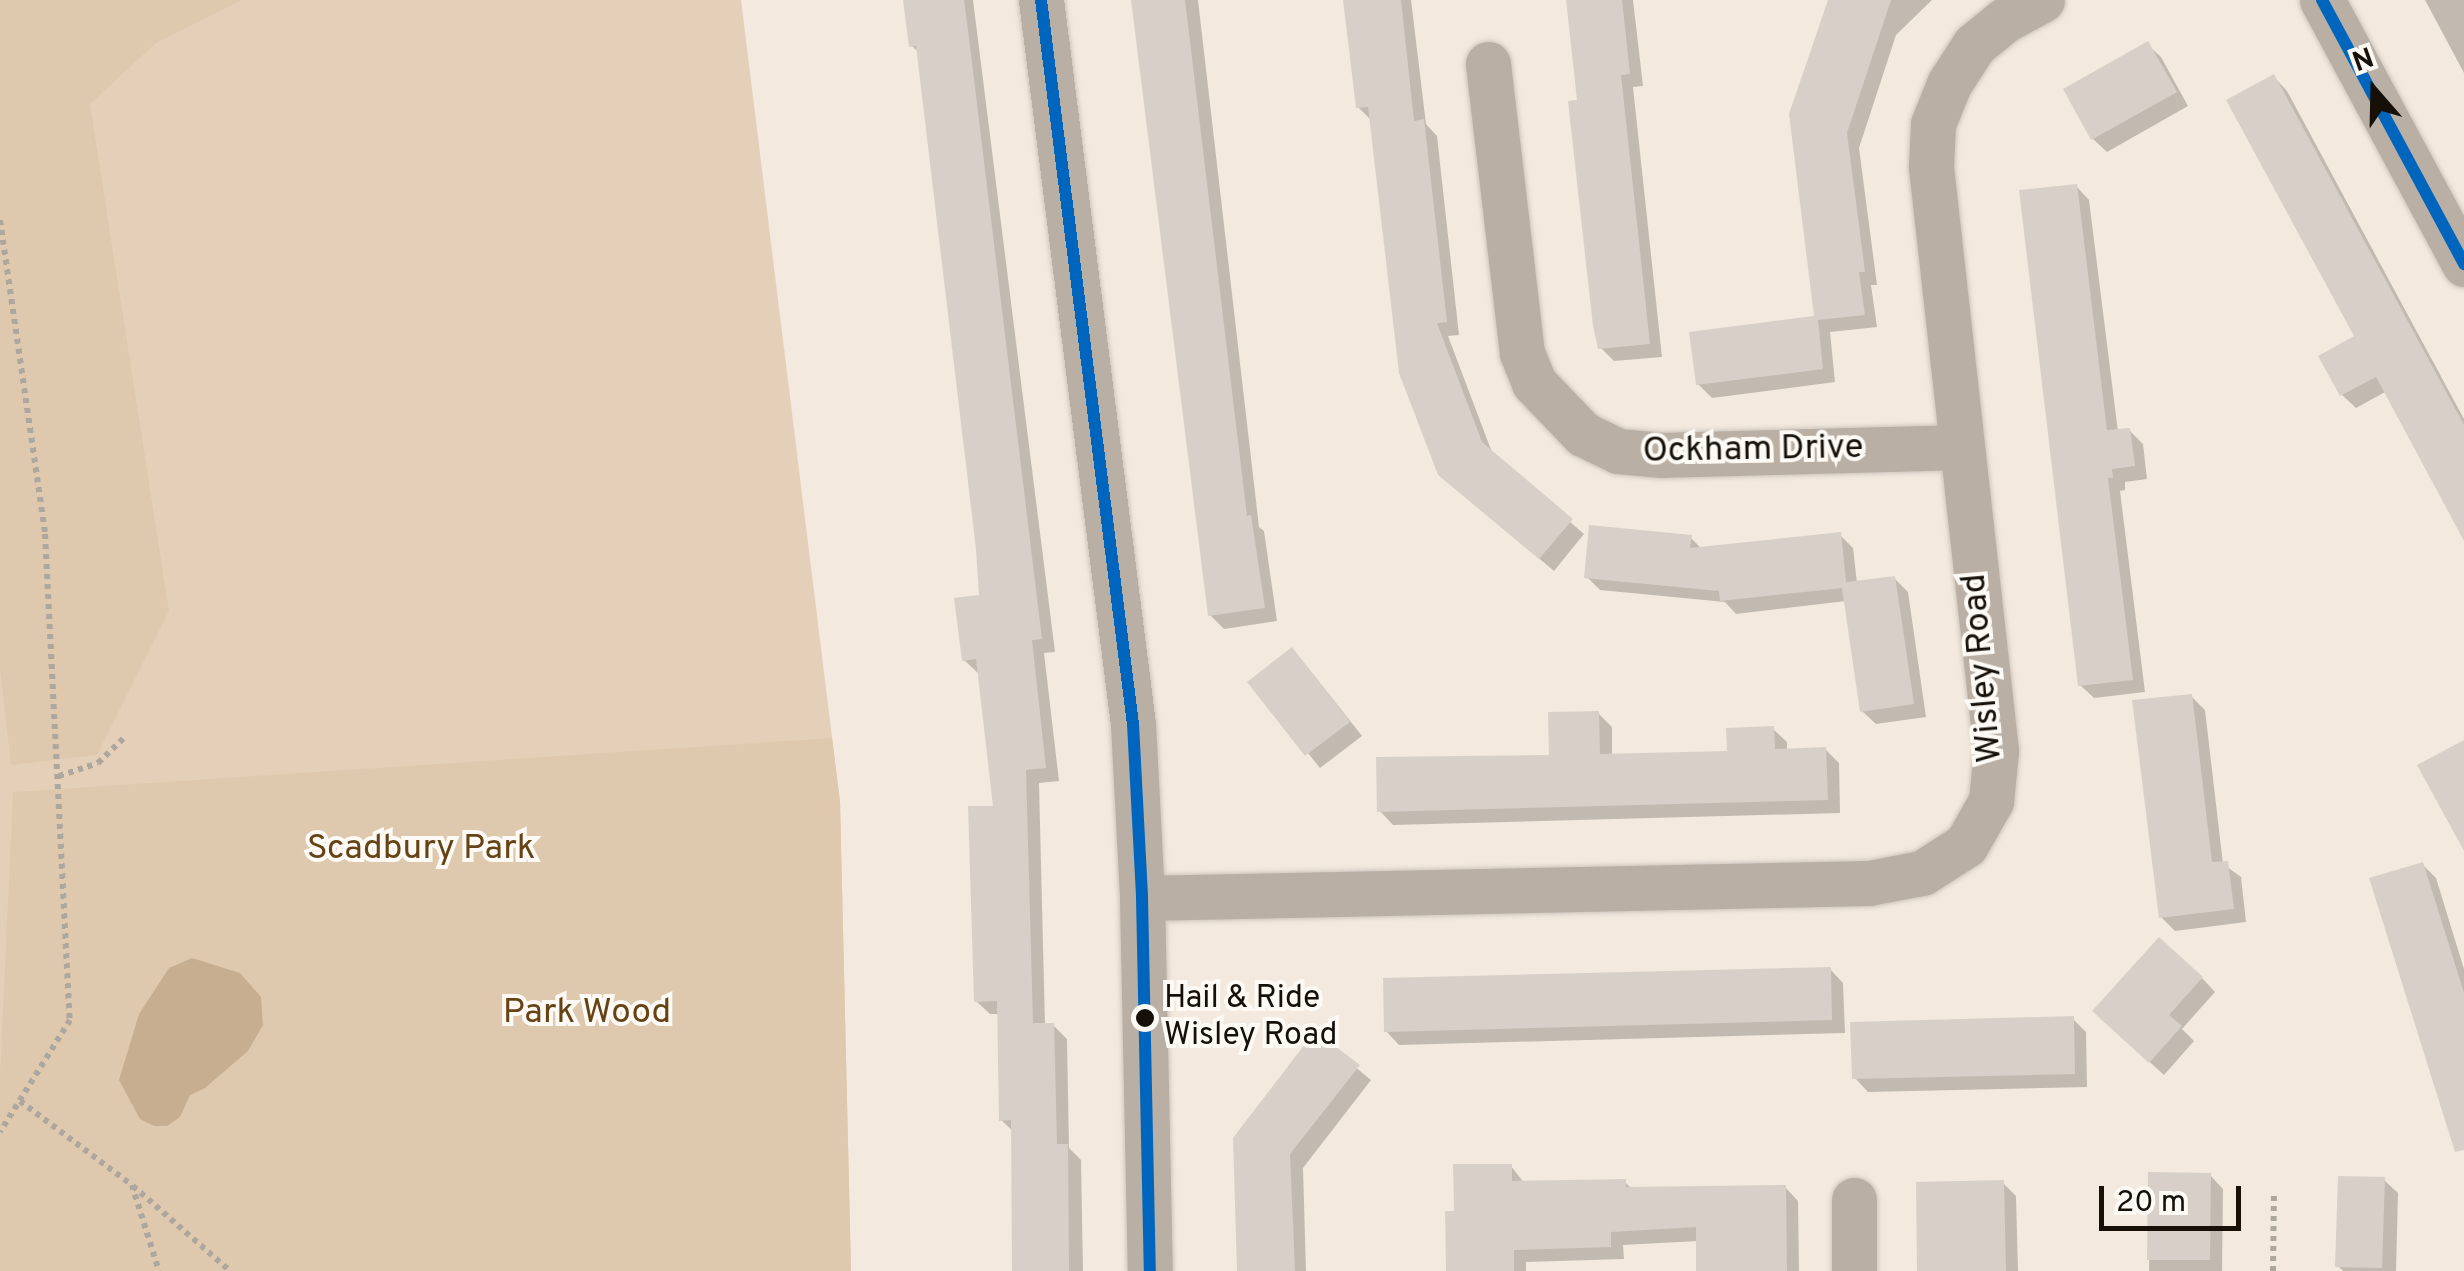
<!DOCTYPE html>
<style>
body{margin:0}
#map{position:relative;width:2464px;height:1271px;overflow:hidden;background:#f3e9de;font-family:Overpass,sans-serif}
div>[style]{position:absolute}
.green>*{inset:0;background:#e4d0b8}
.forest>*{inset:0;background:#dfc9ae}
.water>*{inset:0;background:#c8ae90}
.shadow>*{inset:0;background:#0003}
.building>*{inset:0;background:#d8d0c8}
.path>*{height:6px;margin-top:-3px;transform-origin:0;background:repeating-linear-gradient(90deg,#aea79d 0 5px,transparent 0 10px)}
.roads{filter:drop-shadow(0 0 2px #cec6be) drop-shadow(0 0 2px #cec6be)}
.street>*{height:45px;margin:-22.5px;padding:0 22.5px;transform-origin:22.5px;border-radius:22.5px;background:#b9afa4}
.bus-1>*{height:12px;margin:-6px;padding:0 6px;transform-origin:6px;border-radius:6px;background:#0065bd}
.dots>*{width:28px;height:28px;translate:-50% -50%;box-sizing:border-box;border:5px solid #fdfaf6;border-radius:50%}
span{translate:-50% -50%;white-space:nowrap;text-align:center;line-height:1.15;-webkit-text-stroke:8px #fdfaf6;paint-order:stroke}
.bus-label{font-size:32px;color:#161009}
.left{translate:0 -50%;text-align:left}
.street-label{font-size:35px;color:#161009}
.park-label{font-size:35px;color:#654315}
.north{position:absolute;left:2324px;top:40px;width:100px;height:100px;-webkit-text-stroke:8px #fdfaf6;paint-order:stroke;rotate:340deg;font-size:28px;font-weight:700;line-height:40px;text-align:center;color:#161009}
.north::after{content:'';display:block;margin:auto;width:35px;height:45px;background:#161009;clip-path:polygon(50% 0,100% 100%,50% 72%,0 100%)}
.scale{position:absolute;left:2099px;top:1186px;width:142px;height:45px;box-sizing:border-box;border:5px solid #161009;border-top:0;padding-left:12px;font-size:30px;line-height:35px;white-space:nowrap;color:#161009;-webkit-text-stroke:8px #fdfaf6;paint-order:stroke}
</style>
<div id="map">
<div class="green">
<i style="clip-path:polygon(0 0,741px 0,840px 802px,851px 1271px,0 1271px)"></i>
</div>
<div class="forest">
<i style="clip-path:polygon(0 0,242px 0,156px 43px,90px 104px,169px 611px,97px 755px,11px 765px,0 669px)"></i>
<i style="clip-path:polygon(832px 738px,840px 802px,851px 1271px,0 1271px,0 1075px,13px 792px)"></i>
</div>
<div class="water">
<i style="clip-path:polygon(192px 958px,240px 973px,261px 997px,263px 1025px,248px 1051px,205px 1088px,190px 1095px,180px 1117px,167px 1126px,154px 1126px,140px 1119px,119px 1080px,139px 1014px,169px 968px)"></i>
</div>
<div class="shadow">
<i style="clip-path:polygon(906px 0,973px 0,1055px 652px,1044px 653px,1059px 781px,1039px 783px,1045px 1025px,1053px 1025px,1067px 1039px,1069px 1148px,1081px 1160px,1083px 1271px,1015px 1271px,1014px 1132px,1001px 1120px,999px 1014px,990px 1014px,976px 1001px,996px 808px,978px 673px,964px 660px,982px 597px,920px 54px,912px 46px)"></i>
<i style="clip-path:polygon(1136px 0,1198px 0,1259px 527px,1264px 531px,1277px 621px,1224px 629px,1210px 615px)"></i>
<i style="clip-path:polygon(1346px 0,1411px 0,1426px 124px,1437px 136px,1459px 335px,1448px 336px,1493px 455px,1584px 534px,1554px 571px,1455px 488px,1373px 122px,1358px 107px)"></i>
<i style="clip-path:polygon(1568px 0,1633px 0,1643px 86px,1633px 87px,1662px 357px,1614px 361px,1601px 348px)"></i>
<i style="clip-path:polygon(1831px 0,1932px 0,1896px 35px,1859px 148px,1877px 285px,1871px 285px,1877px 327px,1830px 332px,1835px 382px,1712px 398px,1698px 384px,1817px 318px)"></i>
<i style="clip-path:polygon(2425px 0,2464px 0,2464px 73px)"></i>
<i style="clip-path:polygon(2147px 44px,2161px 57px,2188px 106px,2107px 152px,2093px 139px)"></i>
<i style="clip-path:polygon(2274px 77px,2287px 91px,2464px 419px,2464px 535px,2387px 391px,2356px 408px,2342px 395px,2322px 357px,2358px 337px)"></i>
<i style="clip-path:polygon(2076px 186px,2089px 200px,2118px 432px,2129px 430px,2143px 444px,2147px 479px,2125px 482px,2125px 490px,2120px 491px,2145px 692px,2094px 698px,2080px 685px)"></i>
<i style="clip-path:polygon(1840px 535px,1853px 548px,1857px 583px,1895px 579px,1908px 592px,1926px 717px,1876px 724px,1862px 711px,1846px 601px,1736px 614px,1725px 602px,1600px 590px,1587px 577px,1690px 537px,1703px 550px)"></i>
<i style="clip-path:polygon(1305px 664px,1362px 736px,1320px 768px,1251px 682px)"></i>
<i style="clip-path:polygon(2191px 696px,2205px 710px,2223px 864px,2241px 877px,2246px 922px,2175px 931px,2161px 917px)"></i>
<i style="clip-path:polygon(1598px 713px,1612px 727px,1612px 756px,1729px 753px,1773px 729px,1787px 742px,1787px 751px,1825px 749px,1839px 763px,1840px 813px,1393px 825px,1380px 811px,1552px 757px)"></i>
<i style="clip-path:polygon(2422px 864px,2436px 878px,2464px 969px,2464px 1132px)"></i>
<i style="clip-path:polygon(1830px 969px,1843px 983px,1845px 1033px,1399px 1045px,1386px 1031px)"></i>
<i style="clip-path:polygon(2202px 978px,2215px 992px,2182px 1029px,2194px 1041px,2164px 1075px,2108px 1024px)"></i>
<i style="clip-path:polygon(2073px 1019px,2086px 1032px,2087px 1087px,1868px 1092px,1855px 1078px)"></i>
<i style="clip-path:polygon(1315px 1034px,1371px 1080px,1303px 1168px,1306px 1271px,1239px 1271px)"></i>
<i style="clip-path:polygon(1511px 1166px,1524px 1183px,1625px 1182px,1632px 1189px,1785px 1187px,1798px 1201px,1799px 1271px,1699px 1271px,1698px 1241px,1623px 1245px,1624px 1259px,1526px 1262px,1526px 1271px,1446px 1271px,1447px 1213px,1457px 1213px)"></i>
<i style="clip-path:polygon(2150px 1175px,2210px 1175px,2223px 1189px,2222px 1271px,2149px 1271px)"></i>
<i style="clip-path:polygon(2384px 1180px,2398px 1193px,2396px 1271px,2343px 1271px,2338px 1266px)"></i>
<i style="clip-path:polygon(2003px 1183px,2016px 1196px,2018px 1271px,1920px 1271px)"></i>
</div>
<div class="building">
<i style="clip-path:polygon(903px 0,964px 0,969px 38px,1042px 639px,1032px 640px,1046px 768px,1026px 770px,1033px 1023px,1054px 1023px,1057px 1144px,1068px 1144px,1069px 1271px,1012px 1271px,1011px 1120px,999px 1121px,997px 1001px,974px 1002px,968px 806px,993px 806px,976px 659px,962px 661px,954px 598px,979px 595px,976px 549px,916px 46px,909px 47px)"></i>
<i style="clip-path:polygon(1131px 0,1185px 0,1247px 516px,1251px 515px,1265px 608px,1208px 616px)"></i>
<i style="clip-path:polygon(1343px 0,1401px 0,1414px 121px,1424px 119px,1447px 322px,1437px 323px,1482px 442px,1573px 519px,1539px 559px,1438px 475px,1399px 373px,1368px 107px,1356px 108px)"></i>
<i style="clip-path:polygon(1566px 0,1622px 0,1630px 74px,1621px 75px,1650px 344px,1598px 349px,1593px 326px,1568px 101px,1577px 100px)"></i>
<i style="clip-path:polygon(1828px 0,1891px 0,1847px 133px,1865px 272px,1859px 272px,1865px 315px,1818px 320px,1823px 369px,1696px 385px,1689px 332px,1814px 316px,1789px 114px)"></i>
<i style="clip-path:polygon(2148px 41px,2177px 92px,2091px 140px,2063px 89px)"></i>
<i style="clip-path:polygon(2274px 74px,2464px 425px,2464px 541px,2376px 377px,2340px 396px,2318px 356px,2354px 336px,2226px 100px)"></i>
<i style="clip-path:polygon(2077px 184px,2107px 430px,2130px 428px,2135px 466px,2112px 469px,2113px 478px,2108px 478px,2133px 680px,2078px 686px,2019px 190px)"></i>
<i style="clip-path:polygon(1589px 525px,1692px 535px,1690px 548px,1841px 532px,1846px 582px,1895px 576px,1914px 704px,1860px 712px,1842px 588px,1720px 601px,1719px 591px,1584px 578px)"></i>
<i style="clip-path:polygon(1292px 647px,1350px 722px,1305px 756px,1247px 682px)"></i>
<i style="clip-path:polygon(2192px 694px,2212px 862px,2228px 861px,2234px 909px,2159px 918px,2132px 700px)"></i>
<i style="clip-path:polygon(1599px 711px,1600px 754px,1727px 751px,1726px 728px,1774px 726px,1775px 749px,1826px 747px,1828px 800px,1377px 812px,1376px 757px,1549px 755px,1548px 712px)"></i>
<i style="clip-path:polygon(2464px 740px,2464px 851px,2417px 765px)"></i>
<i style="clip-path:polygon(2423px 862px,2464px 993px,2464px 1150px,2455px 1152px,2369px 878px)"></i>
<i style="clip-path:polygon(2159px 937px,2203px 977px,2169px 1015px,2182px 1026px,2149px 1063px,2092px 1011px)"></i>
<i style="clip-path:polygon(1831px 967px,1832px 1020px,1384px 1032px,1383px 978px)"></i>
<i style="clip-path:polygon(2074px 1016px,2075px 1074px,1852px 1079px,1850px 1022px)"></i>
<i style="clip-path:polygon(1315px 1031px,1360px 1065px,1290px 1154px,1295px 1271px,1237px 1271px,1233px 1138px)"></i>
<i style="clip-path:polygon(1453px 1164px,1512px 1164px,1512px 1181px,1626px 1179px,1626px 1187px,1786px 1185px,1787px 1271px,1696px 1271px,1696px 1227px,1611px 1232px,1611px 1247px,1514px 1250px,1514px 1271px,1446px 1271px,1445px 1211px,1454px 1211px)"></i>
<i style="clip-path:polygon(2148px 1172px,2211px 1173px,2210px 1260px,2147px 1260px)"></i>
<i style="clip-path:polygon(2338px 1176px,2385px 1177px,2382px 1268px,2335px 1267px)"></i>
<i style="clip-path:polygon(2004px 1180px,2006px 1271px,1917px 1271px,1916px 1182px)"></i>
</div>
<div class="path">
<i style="left:0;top:220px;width:317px;rotate:81.8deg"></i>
<i style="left:45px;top:534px;width:487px;rotate:87.1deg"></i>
<i style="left:70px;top:1020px;width:132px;rotate:122deg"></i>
<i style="left:59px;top:776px;width:41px;rotate:-18.4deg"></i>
<i style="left:98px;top:763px;width:39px;rotate:-44deg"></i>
<i style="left:20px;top:1101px;width:140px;rotate:36.9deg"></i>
<i style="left:132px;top:1185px;width:90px;rotate:72.6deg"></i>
<i style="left:133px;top:1186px;width:129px;rotate:41.2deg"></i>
<i style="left:2273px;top:1271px;width:78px;rotate:-89.3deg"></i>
</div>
<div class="roads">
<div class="street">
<i style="left:1041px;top:0;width:730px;rotate:82.76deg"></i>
<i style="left:1133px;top:724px;width:174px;rotate:87deg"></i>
<i style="left:1142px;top:898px;width:373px;rotate:88.8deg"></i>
<i style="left:2322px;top:0;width:300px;rotate:61.7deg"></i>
<i style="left:1488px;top:64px;width:291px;rotate:83.3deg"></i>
<i style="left:1522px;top:353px;width:32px;rotate:68deg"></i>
<i style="left:1534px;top:383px;width:71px;rotate:46.1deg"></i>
<i style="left:1583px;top:434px;width:39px;rotate:26deg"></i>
<i style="left:1618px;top:451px;width:44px;rotate:5.2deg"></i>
<i style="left:1662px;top:455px;width:299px;rotate:-1.5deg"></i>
<i style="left:1142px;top:898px;width:727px;rotate:-1.18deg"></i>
<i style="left:1869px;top:883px;width:54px;rotate:-10.7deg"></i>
<i style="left:1922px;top:873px;width:52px;rotate:-32.5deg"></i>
<i style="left:1966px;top:845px;width:51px;rotate:-60.4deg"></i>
<i style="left:1991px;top:801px;width:50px;rotate:-84.3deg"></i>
<i style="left:1996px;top:751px;width:588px;rotate:-96.35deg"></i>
<i style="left:1931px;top:167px;width:43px;rotate:-87.3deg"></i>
<i style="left:1933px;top:124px;width:43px;rotate:-68.2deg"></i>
<i style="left:1949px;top:84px;width:46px;rotate:-57.3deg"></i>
<i style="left:1974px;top:45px;width:40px;rotate:-39deg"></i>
<i style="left:2005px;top:20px;width:42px;rotate:-28.4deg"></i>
<i style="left:1854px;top:1200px;width:71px;rotate:90deg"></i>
</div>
</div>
<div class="bus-1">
<i style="left:1041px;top:0;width:730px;rotate:82.76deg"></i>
<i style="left:1133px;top:724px;width:174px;rotate:87deg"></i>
<i style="left:1142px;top:898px;width:373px;rotate:88.8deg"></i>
<i style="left:2322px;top:0;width:300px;rotate:61.7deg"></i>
</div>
<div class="dots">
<i style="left:1145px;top:1018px;background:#161009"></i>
</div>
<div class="bus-label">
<span class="left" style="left:1164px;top:1018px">Hail &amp; Ride<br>Wisley Road</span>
</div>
<div class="street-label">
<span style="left:1753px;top:450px;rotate:-1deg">Ockham Drive</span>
<span style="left:1983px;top:668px;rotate:-95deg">Wisley Road</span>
</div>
<div class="park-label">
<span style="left:421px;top:849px">Scadbury Park</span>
<span style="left:587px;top:1013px">Park Wood</span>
</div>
<div class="north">N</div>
<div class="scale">20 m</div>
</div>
